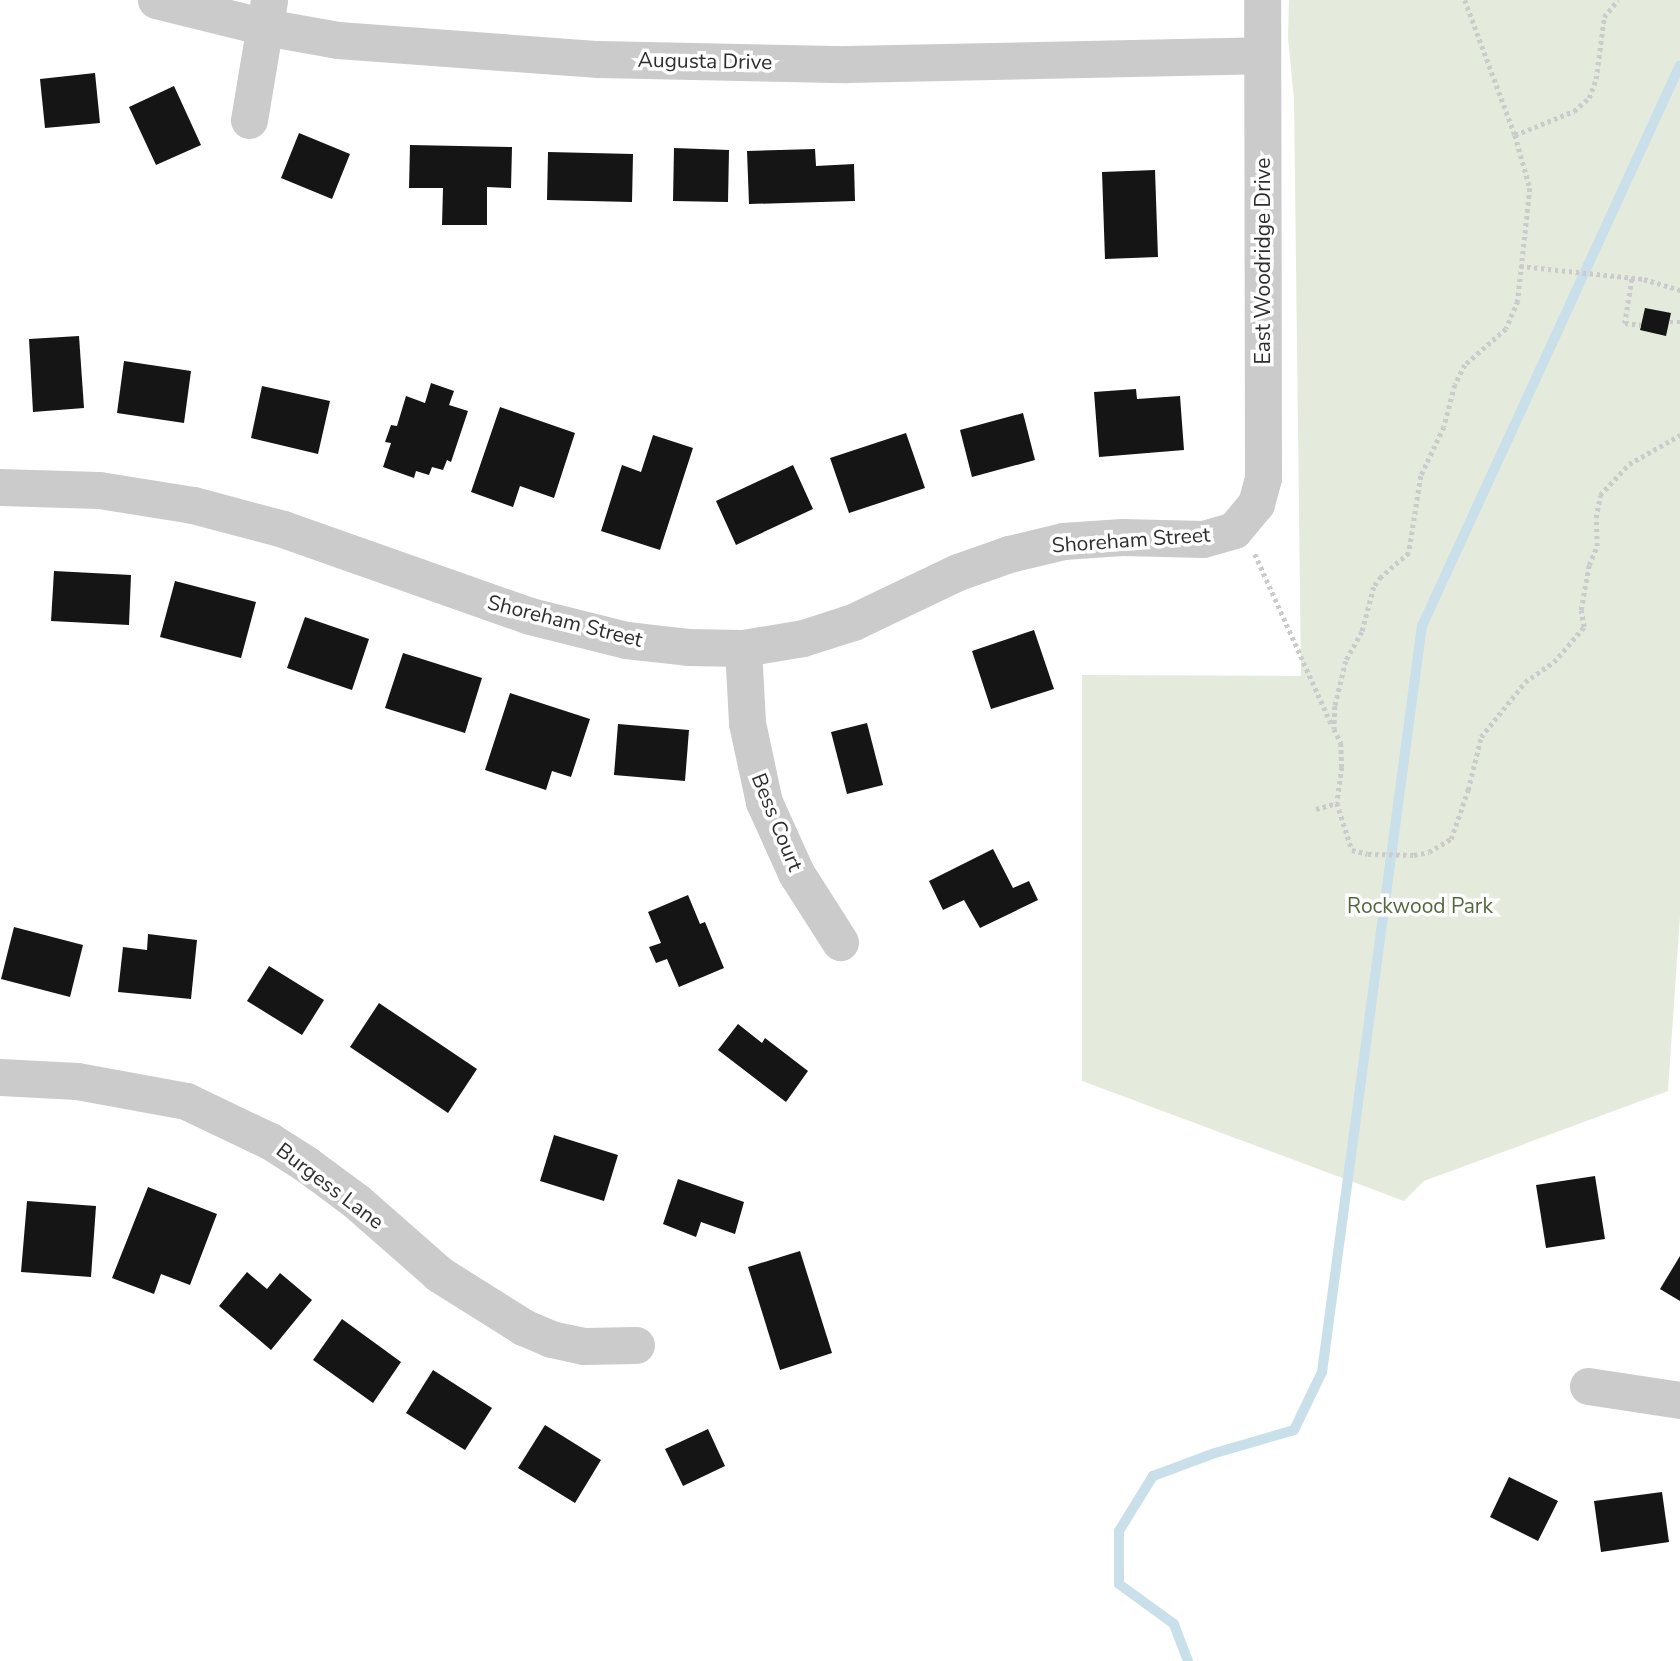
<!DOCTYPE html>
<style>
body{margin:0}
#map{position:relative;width:1680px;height:1661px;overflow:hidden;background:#fff;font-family:"Nunito Sans",sans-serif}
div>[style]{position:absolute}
.green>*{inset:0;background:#e5ebdc}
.stream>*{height:10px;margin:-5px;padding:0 5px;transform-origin:5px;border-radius:5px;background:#c9dfea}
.building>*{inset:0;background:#151515}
.path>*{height:4.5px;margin-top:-2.25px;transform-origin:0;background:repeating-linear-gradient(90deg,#cbcbcb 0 3.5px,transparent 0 7px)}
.minor>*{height:37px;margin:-18.5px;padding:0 18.5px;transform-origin:18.5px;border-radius:18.5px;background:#cbcbcb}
span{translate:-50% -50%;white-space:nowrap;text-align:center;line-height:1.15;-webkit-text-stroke:7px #fff;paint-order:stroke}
.street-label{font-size:21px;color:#2e2e2e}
.park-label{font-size:21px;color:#53683d}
</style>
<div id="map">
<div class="green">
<i style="clip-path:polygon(1289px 0,1680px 0,1680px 916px,1668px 1091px,1424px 1181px,1404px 1201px,1082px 1081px,1082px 675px,1301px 676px,1294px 100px,1288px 38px)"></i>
</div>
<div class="stream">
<i style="left:1188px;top:1661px;width:40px;rotate:-111deg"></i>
<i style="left:1174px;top:1624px;width:68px;rotate:-144deg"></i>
<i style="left:1119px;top:1584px;width:53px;rotate:-90deg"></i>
<i style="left:1119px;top:1531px;width:65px;rotate:-58.3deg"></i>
<i style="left:1153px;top:1476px;width:66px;rotate:-20.4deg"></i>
<i style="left:1215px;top:1453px;width:82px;rotate:-16.2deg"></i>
<i style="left:1294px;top:1430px;width:64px;rotate:-64.2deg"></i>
<i style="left:1322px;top:1372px;width:753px;rotate:-82.37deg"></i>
<i style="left:1422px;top:626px;width:617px;rotate:-65.3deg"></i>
</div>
<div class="building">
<i style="clip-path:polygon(95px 73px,100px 123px,45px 128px,40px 79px)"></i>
<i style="clip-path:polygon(174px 86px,201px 145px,156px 165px,129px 107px)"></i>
<i style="clip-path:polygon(299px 133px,350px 154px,332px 199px,281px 178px)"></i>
<i style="clip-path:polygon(410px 145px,512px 147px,511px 188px,487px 187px,487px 225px,442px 225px,443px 188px,409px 188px)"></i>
<i style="clip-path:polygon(674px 148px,729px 150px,728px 202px,673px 201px)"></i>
<i style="clip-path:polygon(815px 149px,816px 166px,854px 164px,855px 201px,749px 204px,747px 151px)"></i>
<i style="clip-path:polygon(548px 152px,633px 154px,632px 202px,547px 200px)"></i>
<i style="clip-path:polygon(1155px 170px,1158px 257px,1105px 259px,1102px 172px)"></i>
<i style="clip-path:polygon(1645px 308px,1671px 313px,1666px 336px,1640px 330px)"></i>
<i style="clip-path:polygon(79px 336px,84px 408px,33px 412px,29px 339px)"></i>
<i style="clip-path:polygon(124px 361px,191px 371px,184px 423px,117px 413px)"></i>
<i style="clip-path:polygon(431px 383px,454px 391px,449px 405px,468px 411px,451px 462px,447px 460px,443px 470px,432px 467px,429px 475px,416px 471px,414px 478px,383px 467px,391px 443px,385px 442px,391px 425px,397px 426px,406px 396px,425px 403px)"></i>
<i style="clip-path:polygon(262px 386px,330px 401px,318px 454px,251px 438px)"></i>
<i style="clip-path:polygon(1136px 389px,1137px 399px,1180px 396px,1184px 450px,1099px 457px,1094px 392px)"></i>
<i style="clip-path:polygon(500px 407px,575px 433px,554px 498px,520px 486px,513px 507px,471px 492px)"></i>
<i style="clip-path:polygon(1023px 413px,1035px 460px,972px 477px,960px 430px)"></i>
<i style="clip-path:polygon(906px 433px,925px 488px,849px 513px,830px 458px)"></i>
<i style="clip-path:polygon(653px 435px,693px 448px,660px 550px,601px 531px,622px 465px,641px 472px)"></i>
<i style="clip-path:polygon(793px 465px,813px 509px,736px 545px,716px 501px)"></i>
<i style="clip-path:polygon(54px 571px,131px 575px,129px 625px,51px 621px)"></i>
<i style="clip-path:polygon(175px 581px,256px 602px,241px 658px,160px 637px)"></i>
<i style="clip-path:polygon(305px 617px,369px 639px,352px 690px,287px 668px)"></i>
<i style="clip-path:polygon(1034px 630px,1054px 689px,991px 709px,972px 651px)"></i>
<i style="clip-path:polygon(403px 653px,482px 678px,465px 733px,385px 708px)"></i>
<i style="clip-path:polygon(510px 693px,590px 719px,571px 777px,552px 771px,546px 790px,485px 770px)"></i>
<i style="clip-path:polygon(867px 723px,883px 785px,847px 794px,831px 732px)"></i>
<i style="clip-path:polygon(618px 724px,689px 730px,685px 781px,614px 775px)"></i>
<i style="clip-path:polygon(993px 849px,1013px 888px,1029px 881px,1038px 900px,980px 928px,964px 900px,943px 910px,929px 881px)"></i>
<i style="clip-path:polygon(688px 895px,700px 924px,705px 922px,724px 968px,679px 987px,667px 959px,656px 963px,649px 947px,661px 943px,648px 912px)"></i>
<i style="clip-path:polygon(14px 927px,83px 945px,70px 997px,1px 979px)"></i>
<i style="clip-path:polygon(148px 934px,197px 940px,191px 999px,118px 992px,123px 947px,147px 950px)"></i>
<i style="clip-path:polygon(269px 966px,324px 1000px,302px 1035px,247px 1001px)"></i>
<i style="clip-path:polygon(379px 1003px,477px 1069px,448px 1113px,350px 1047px)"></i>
<i style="clip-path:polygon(738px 1024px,762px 1043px,765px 1038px,808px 1071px,786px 1102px,718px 1050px)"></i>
<i style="clip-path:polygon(554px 1135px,618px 1155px,604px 1201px,540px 1181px)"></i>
<i style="clip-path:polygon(1595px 1176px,1605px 1239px,1546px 1248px,1536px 1185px)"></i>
<i style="clip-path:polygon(678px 1179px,744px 1202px,735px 1234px,701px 1222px,696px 1237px,663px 1224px)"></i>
<i style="clip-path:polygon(148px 1187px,217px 1214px,190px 1285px,161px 1274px,154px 1294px,112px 1278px)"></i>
<i style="clip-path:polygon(27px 1201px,96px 1206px,91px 1277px,21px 1272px)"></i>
<i style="clip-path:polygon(800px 1251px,832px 1353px,780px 1370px,748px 1267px)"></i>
<i style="clip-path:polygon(1680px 1256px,1680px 1301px,1660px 1289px)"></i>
<i style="clip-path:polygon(247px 1272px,267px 1289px,280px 1273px,312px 1300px,271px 1350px,219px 1306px)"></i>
<i style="clip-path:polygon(342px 1319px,401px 1362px,373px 1403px,313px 1360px)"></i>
<i style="clip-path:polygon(433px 1370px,492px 1408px,465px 1450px,406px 1413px)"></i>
<i style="clip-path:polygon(545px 1425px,601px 1460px,575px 1503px,518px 1468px)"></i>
<i style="clip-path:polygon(708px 1429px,725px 1466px,683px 1486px,665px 1449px)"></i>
<i style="clip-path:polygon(1509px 1477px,1558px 1501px,1538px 1541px,1490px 1517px)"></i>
<i style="clip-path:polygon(1662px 1492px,1669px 1542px,1601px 1552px,1594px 1501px)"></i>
</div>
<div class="path">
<i style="left:1465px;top:0;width:144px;rotate:69.7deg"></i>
<i style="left:1515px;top:135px;width:55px;rotate:74.2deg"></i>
<i style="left:1530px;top:188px;width:114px;rotate:96.1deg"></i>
<i style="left:1518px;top:301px;width:30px;rotate:113deg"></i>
<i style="left:1506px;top:329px;width:55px;rotate:138.7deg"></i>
<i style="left:1465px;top:365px;width:22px;rotate:117deg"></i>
<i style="left:1455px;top:385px;width:43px;rotate:104.7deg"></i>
<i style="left:1444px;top:427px;width:54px;rotate:115.1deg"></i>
<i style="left:1421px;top:476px;width:78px;rotate:98.9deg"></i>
<i style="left:1409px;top:553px;width:37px;rotate:139deg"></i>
<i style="left:1381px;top:577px;width:12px;rotate:125deg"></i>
<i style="left:1374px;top:587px;width:47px;rotate:104.9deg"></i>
<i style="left:1362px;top:632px;width:33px;rotate:119deg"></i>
<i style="left:1346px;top:661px;width:46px;rotate:103.7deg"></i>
<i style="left:1335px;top:706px;width:23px;rotate:92deg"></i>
<i style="left:1334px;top:729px;width:16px;rotate:63deg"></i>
<i style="left:1341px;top:743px;width:24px;rotate:88deg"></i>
<i style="left:1342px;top:767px;width:36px;rotate:98deg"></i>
<i style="left:1337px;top:803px;width:49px;rotate:72.3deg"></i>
<i style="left:1352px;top:850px;width:16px;rotate:14deg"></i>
<i style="left:1368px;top:854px;width:46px;rotate:1.2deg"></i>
<i style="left:1414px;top:855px;width:15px;rotate:-11deg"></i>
<i style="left:1429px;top:852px;width:26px;rotate:-31deg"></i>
<i style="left:1451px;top:839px;width:52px;rotate:-70.9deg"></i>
<i style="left:1468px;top:790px;width:55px;rotate:-76.2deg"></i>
<i style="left:1481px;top:737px;width:70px;rotate:-51.3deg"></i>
<i style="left:1525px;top:682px;width:35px;rotate:-35deg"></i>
<i style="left:1554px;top:662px;width:46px;rotate:-49.4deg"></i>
<i style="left:1584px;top:627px;width:17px;rotate:-100deg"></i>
<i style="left:1581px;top:610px;width:46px;rotate:-79.9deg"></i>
<i style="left:1589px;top:565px;width:21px;rotate:-67deg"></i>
<i style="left:1597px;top:546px;width:28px;rotate:-92deg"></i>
<i style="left:1596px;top:518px;width:23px;rotate:-80deg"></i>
<i style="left:1600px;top:495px;width:42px;rotate:-46.9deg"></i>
<i style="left:1629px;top:464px;width:59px;rotate:-29.6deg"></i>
<i style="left:1515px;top:135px;width:64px;rotate:-22.1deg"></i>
<i style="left:1574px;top:111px;width:20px;rotate:-41deg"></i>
<i style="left:1589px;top:98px;width:20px;rotate:-70deg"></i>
<i style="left:1596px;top:79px;width:63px;rotate:-82.6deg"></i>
<i style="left:1604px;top:17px;width:22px;rotate:-51deg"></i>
<i style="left:1520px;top:266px;width:125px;rotate:6deg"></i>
<i style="left:1644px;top:279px;width:38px;rotate:17deg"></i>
<i style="left:1632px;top:279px;width:45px;rotate:99deg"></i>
<i style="left:1625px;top:323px;width:16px;rotate:7deg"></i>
<i style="left:1670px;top:322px;width:10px"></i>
<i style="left:1255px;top:554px;width:188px;rotate:65.8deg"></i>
<i style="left:1316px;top:809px;width:22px;rotate:-16deg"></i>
</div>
<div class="minor">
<i style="left:156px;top:0;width:112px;rotate:13.9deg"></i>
<i style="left:265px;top:27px;width:74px;rotate:10.1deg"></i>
<i style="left:338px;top:40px;width:261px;rotate:4.2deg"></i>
<i style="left:598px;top:59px;width:248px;rotate:1.2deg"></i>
<i style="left:846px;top:64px;width:414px;rotate:-1.2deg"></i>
<i style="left:249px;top:120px;width:122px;rotate:-80.5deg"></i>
<i style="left:0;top:487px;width:99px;rotate:1.7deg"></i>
<i style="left:99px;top:490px;width:95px;rotate:9.1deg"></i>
<i style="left:193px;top:505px;width:93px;rotate:14.9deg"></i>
<i style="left:283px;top:529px;width:262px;rotate:19.4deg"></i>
<i style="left:530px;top:616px;width:99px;rotate:14deg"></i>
<i style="left:626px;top:640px;width:62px;rotate:6.4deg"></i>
<i style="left:688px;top:647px;width:55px;rotate:1deg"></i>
<i style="left:743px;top:648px;width:61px;rotate:-9.5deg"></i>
<i style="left:803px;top:638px;width:52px;rotate:-17.7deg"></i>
<i style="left:853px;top:622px;width:116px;rotate:-25.5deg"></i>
<i style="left:958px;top:572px;width:54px;rotate:-19.4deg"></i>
<i style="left:1009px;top:554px;width:56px;rotate:-13.5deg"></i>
<i style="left:1063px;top:541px;width:59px;rotate:-3.9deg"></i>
<i style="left:1122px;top:537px;width:81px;rotate:1.4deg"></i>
<i style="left:1203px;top:539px;width:32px;rotate:-16deg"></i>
<i style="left:1234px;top:530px;width:34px;rotate:-50deg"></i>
<i style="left:1256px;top:504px;width:27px;rotate:-75deg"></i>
<i style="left:1263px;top:478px;width:478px;rotate:-90.1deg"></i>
<i style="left:743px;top:648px;width:75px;rotate:86.9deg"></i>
<i style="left:747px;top:723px;width:81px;rotate:77.9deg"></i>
<i style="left:764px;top:802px;width:78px;rotate:65.7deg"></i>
<i style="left:796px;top:873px;width:82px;rotate:57.5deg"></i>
<i style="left:0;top:1077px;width:77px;rotate:3deg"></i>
<i style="left:77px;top:1081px;width:111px;rotate:10.4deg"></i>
<i style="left:186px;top:1101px;width:93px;rotate:25.5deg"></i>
<i style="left:270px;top:1141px;width:43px;rotate:32.6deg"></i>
<i style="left:306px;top:1164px;width:62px;rotate:36.5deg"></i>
<i style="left:356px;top:1201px;width:111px;rotate:41.3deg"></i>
<i style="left:439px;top:1274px;width:99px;rotate:32.2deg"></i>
<i style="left:523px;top:1327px;width:30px;rotate:23deg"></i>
<i style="left:551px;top:1339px;width:34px;rotate:12deg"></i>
<i style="left:584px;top:1346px;width:52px;rotate:-1.1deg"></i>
<i style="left:1588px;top:1386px;width:93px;rotate:8.7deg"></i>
</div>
<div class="street-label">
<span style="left:705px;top:61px;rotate:1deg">Augusta Drive</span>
<span style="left:1263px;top:261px;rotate:-90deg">East Woodridge Drive</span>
<span style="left:1131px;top:540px;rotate:-4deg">Shoreham Street</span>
<span style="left:565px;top:621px;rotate:14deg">Shoreham Street</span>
<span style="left:777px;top:822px;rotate:68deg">Bess Court</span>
<span style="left:330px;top:1186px;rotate:37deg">Burgess Lane</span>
</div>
<div class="park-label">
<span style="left:1420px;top:906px">Rockwood Park</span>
</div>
</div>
